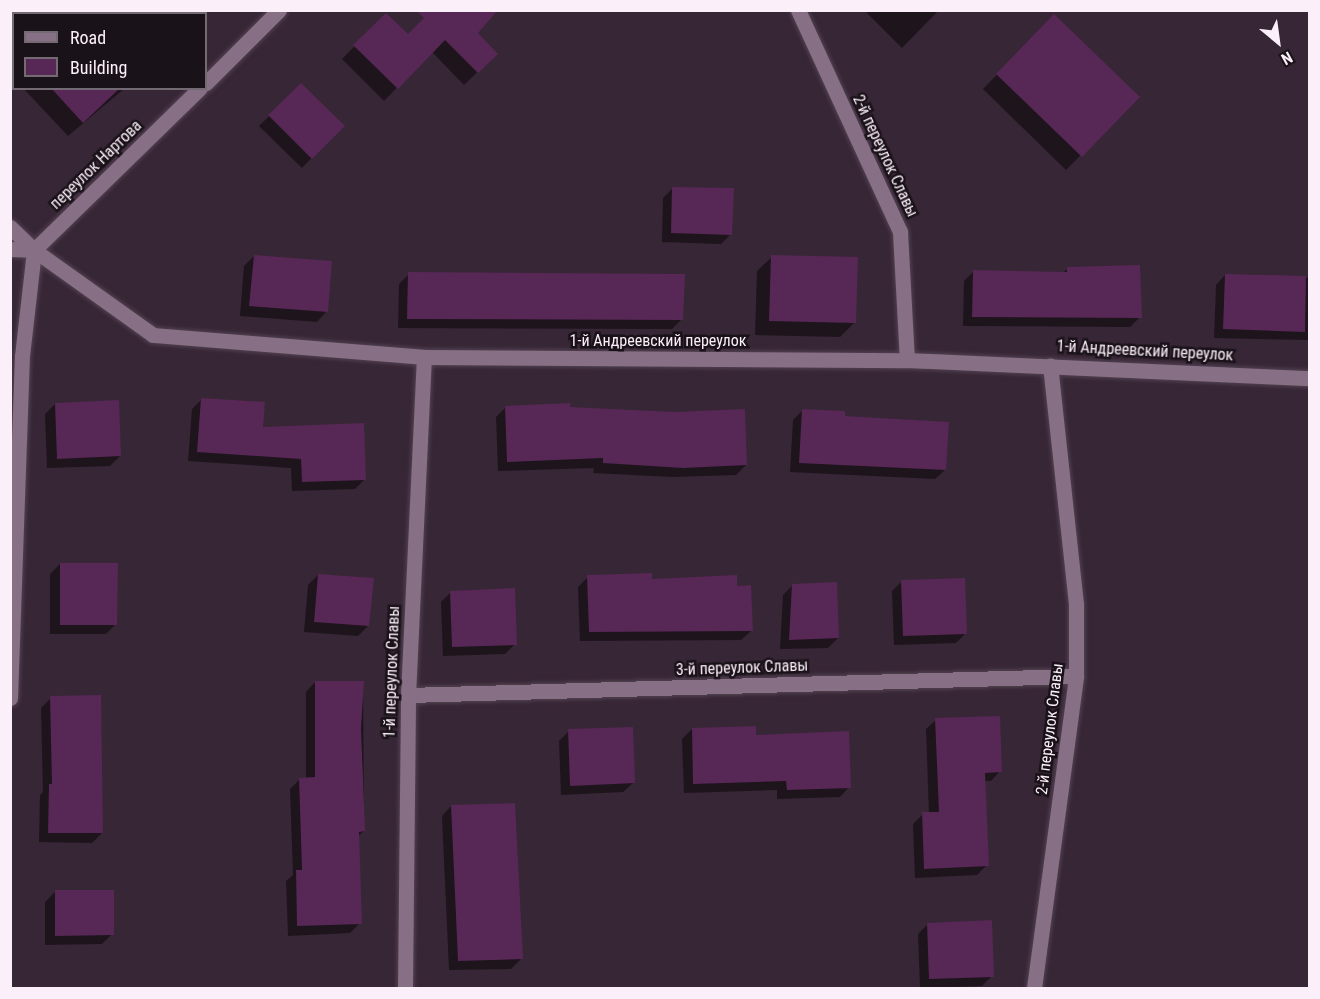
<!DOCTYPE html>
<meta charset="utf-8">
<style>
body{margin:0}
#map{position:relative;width:1320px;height:999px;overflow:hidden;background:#372636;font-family:"Roboto Condensed",sans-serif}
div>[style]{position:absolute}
.shadow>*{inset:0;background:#0007}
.building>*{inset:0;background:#572755}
.roads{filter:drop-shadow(0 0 2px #524251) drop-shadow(0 0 2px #524251)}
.minor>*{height:15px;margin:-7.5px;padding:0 7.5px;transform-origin:7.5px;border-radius:7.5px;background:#877085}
span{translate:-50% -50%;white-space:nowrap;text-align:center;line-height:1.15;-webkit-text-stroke:5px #1a1219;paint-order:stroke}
.street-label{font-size:16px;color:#fbeffa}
.frame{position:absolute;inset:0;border:12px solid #fbeffa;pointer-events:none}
.legend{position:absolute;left:12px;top:12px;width:195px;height:78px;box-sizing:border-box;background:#1a1219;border:2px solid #746a73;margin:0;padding:8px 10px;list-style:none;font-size:18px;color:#fbeffa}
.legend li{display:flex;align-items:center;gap:12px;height:30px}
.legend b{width:30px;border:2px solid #746a73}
.north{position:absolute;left:1248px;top:12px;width:60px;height:60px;-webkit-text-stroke:4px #1a1219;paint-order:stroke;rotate:151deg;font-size:16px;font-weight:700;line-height:24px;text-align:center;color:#fbeffa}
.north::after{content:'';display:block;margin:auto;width:21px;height:27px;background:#fbeffa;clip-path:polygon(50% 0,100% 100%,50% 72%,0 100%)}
</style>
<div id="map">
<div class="shadow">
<i style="clip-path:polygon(83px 10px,92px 10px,95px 14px,80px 14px)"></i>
<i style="clip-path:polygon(864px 10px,939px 10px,902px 48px)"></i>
<i style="clip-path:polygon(386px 15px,408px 36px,476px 34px,496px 54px,464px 85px,432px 52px,384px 101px,342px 59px)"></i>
<i style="clip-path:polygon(1054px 16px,1138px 97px,1066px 170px,983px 89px)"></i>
<i style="clip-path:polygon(301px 85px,343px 126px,302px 168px,259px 126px)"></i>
<i style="clip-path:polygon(23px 88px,125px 88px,68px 136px)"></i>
<i style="clip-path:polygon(673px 188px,731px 234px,721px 244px,662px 242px,663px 198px)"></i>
<i style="clip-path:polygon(254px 256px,326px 312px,317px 322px,240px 316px,244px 266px)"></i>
<i style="clip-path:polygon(772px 257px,855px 322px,840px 337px,755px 335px,757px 271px)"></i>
<i style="clip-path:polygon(1068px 268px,1140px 317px,1130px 327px,963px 326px,964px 281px,974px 271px,1063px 273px)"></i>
<i style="clip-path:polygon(409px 274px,682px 319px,672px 329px,398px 328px,399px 284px)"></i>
<i style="clip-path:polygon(1225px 275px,1310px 278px,1310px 340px,1214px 338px,1216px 285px)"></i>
<i style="clip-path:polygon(202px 399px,262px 429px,365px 479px,355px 489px,292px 491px,291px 468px,188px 461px,192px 409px)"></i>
<i style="clip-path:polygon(55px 404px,120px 456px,110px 466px,47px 468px,45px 414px)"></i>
<i style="clip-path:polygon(506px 407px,568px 409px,746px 465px,736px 475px,672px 477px,593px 473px,594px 468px,498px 471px,496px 417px)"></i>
<i style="clip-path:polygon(803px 410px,843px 418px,945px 470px,935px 479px,790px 472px,793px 420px)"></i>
<i style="clip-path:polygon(60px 564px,116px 624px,106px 634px,50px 634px,50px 574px)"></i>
<i style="clip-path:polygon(318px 575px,368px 626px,358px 636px,304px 632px,308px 585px)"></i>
<i style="clip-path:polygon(588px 577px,736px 587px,751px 631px,741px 640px,580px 641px,578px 587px)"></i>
<i style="clip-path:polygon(902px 581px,966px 633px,956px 643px,894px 645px,892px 591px)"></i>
<i style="clip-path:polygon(793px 585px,838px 638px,828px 648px,780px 649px,783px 595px)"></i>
<i style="clip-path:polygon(451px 592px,515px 644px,505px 654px,443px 656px,441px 602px)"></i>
<i style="clip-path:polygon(315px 682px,363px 682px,364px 831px,357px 837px,360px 923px,350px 933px,288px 936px,286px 881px,293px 875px,290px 789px,300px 779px,306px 779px,306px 692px)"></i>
<i style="clip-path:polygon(51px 698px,102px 833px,92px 843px,39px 842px,40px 795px,43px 792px,41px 708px)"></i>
<i style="clip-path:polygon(936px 720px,1000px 771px,991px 781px,984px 781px,987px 865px,977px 875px,915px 878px,913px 824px,923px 814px,929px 814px,926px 729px)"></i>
<i style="clip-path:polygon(692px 729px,755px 737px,849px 787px,840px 797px,777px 799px,777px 790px,684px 793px,682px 739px)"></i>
<i style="clip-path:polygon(569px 731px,633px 783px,623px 792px,561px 795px,559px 741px)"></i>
<i style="clip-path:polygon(451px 806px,521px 959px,511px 969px,449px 970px,442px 816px)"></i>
<i style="clip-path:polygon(55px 892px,112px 934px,102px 944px,45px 945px,45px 902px)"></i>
<i style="clip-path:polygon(928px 924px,992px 976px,982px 986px,920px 988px,918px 934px)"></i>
</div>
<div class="building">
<i style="clip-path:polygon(416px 10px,498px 10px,478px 33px,498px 54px,478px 73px,445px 40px,398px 89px,353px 45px,386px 13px,408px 34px,424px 18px)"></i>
<i style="clip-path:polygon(1054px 14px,1140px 97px,1082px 157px,996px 74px)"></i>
<i style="clip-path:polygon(301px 83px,345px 126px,312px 159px,268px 115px)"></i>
<i style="clip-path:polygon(51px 88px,120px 88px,83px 123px)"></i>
<i style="clip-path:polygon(672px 187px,734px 188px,732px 235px,671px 233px)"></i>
<i style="clip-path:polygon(254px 255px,332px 261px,328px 312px,249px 306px)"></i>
<i style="clip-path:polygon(771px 255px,858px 257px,856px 323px,769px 321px)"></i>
<i style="clip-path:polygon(1140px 265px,1142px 318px,972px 317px,973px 270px,1067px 272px,1067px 267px)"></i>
<i style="clip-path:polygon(408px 272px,685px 274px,683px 320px,407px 319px)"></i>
<i style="clip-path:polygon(1225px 274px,1306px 276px,1305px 332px,1223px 329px)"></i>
<i style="clip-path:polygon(201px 398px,265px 402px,263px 427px,364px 423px,366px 480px,302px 482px,301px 459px,197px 452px)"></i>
<i style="clip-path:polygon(119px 400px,121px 456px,57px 459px,55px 403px)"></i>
<i style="clip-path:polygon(570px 403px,570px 407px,675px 412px,745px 409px,747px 465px,683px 468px,603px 463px,603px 458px,507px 462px,505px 406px)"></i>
<i style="clip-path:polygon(802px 409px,845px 411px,845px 416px,949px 422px,946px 470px,799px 463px)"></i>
<i style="clip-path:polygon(60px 563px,118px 563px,117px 625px,60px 625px)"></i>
<i style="clip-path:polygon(652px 573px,652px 579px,737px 575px,737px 586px,751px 585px,753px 631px,589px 632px,587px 575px)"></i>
<i style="clip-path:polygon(318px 574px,374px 578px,369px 626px,314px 622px)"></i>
<i style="clip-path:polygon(965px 578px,967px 634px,903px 636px,901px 580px)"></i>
<i style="clip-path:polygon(837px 582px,839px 638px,789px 640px,792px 584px)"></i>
<i style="clip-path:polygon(515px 588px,517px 645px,452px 647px,450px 591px)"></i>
<i style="clip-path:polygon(315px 681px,364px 681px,361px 728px,365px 831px,359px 832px,362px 924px,297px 926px,296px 870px,302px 870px,299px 778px,315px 777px)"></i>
<i style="clip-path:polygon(101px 695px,103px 833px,48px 833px,49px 784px,52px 784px,50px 696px)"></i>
<i style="clip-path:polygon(1000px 716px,1002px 772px,985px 773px,989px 866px,924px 869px,922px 812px,939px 812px,935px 718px)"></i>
<i style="clip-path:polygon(756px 726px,756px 735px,849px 731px,851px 788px,787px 790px,786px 781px,693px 784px,692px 728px)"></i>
<i style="clip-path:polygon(633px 727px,635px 783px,570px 786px,568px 729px)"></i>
<i style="clip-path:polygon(515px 803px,523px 959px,458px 961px,451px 805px)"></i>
<i style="clip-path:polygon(55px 890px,114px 890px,114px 935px,55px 936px)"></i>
<i style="clip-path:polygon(992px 920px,994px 977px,929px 979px,927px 923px)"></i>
</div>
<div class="roads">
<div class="minor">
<i style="left:128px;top:10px;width:5px;rotate:53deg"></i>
<i style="left:798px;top:10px;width:244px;rotate:65.3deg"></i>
<i style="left:900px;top:232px;width:128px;rotate:86.9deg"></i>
<i style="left:206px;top:83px;width:103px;rotate:-45deg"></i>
<i style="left:10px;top:227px;width:33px;rotate:44deg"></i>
<i style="left:34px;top:250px;width:146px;rotate:35.5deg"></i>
<i style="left:153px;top:335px;width:272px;rotate:4.6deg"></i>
<i style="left:424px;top:357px;width:483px;rotate:0.4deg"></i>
<i style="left:907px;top:360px;width:403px;rotate:2.6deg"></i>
<i style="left:10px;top:249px;width:24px;rotate:2deg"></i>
<i style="left:34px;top:250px;width:232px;rotate:-44.3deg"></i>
<i style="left:408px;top:695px;width:668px;rotate:-1.63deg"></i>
<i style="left:10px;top:698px;width:342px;rotate:-88deg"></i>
<i style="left:22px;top:356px;width:107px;rotate:-83.5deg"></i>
<i style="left:405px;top:988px;width:293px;rotate:-89.4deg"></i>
<i style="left:408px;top:695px;width:338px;rotate:-87.3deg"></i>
<i style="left:1034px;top:988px;width:315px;rotate:-82.3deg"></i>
<i style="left:1076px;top:676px;width:72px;rotate:-90deg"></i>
<i style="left:1076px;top:604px;width:240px;rotate:-96.2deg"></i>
</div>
</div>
<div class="street-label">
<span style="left:885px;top:156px;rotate:65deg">2-й переулок Славы</span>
<span style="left:96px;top:165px;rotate:-44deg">переулок Нартова</span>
<span style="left:658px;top:341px">1-й Андреевский переулок</span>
<span style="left:1145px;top:351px;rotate:3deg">1-й Андреевский переулок</span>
<span style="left:742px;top:668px;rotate:-2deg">3-й переулок Славы</span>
<span style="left:392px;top:672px;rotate:-88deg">1-й переулок Славы</span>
<span style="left:1050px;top:729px;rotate:-83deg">2-й переулок Славы</span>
</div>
<div class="frame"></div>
<ul class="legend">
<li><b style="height:8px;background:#877085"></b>Road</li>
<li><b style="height:16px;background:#572755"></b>Building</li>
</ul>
<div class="north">N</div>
</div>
